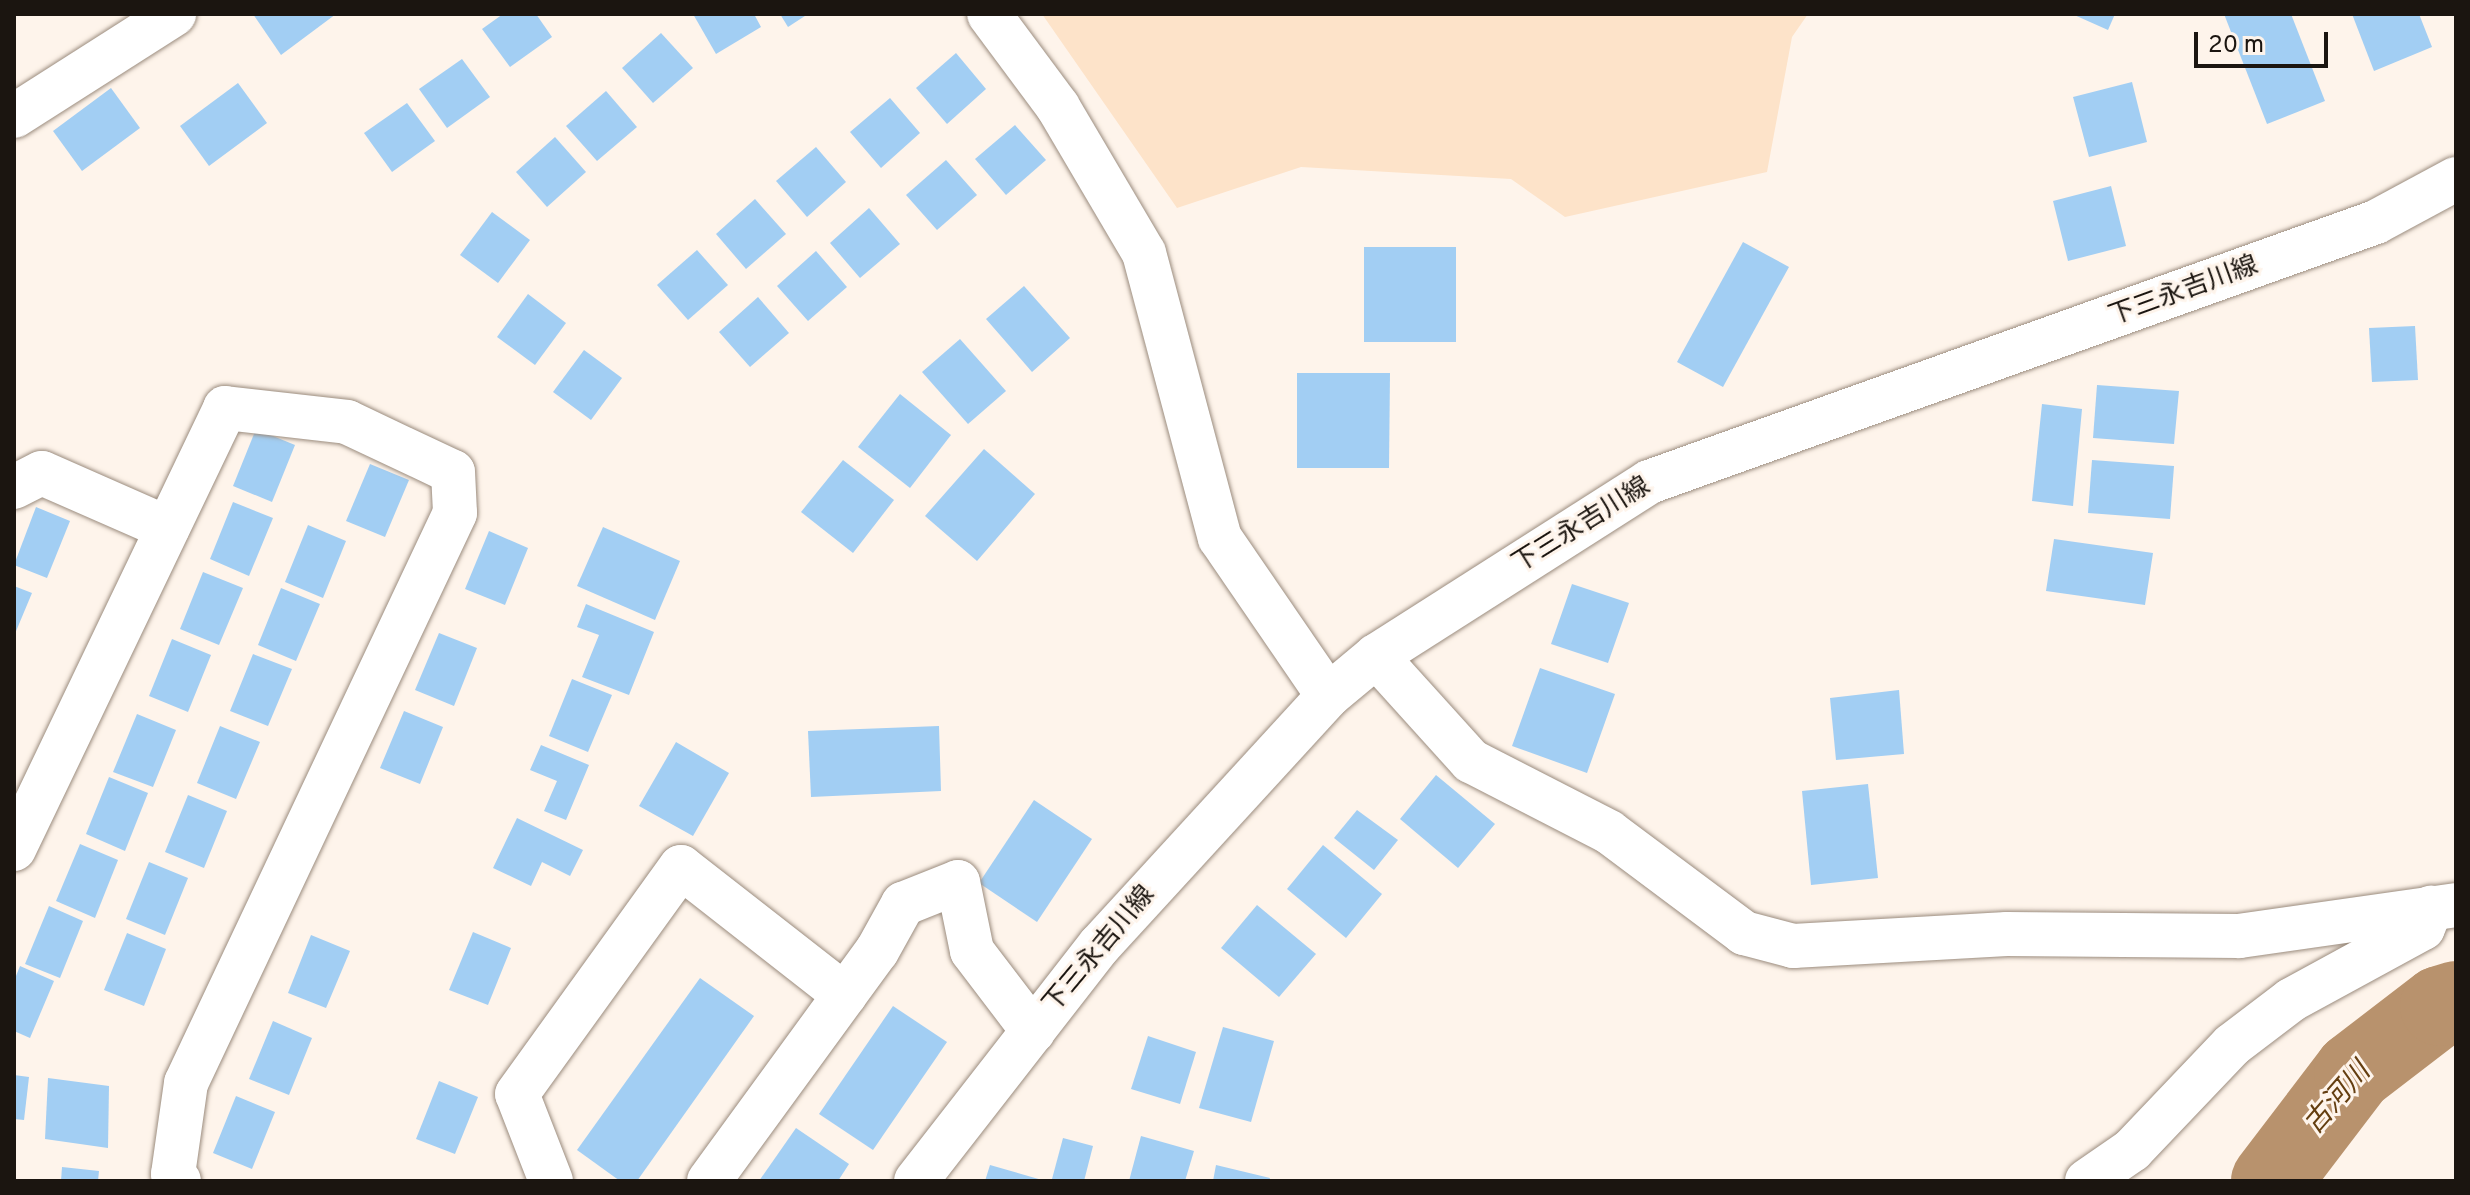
<!DOCTYPE html>
<meta charset="utf-8">
<style>
body{margin:0}
#map{position:relative;width:2470px;height:1195px;overflow:hidden;background:#fef4eb;font-family:Overpass,"Noto Sans JP",sans-serif}
div>[style]{position:absolute}
.green>*{inset:0;background:#fde3c9}
.river>*{height:80px;margin:-40px;padding:0 40px;transform-origin:40px;border-radius:40px;background:#b8926d}
.building>*{inset:0;background:#a2cef3}
.roads{filter:drop-shadow(0 0 2px #9b8c7e) drop-shadow(0 0 2px #9b8c7e)}
.street>*{height:44px;margin:-22px;padding:0 22px;transform-origin:22px;border-radius:22px;background:#fff}
.secondary>*{height:44px;margin:-22px;padding:0 22px;transform-origin:22px;border-radius:22px;background:#fff}
span{translate:-50% -50%;white-space:nowrap;text-align:center;line-height:1.15;-webkit-text-stroke:6px #fef4eb;paint-order:stroke}
.street-label{font-size:26px;color:#1b1510}
.water-label{font-size:28px;color:#643e10;font-style:italic}
.frame{position:absolute;inset:0;border:16px solid #1b1510;pointer-events:none}
.scale{position:absolute;left:2194px;top:32px;width:134px;height:36px;box-sizing:border-box;border:4px solid #1b1510;border-top:0;padding-left:10px;font-size:24px;line-height:28px;white-space:nowrap;color:#1b1510;-webkit-text-stroke:6px #fef4eb;paint-order:stroke}
</style>
<div id="map">
<div class="green">
<i style="clip-path:polygon(1042px 14px,1808px 14px,1792px 37px,1767px 172px,1565px 217px,1511px 179px,1301px 167px,1177px 208px)"></i>
</div>
<div class="river">
<i style="left:2271px;top:1181px;width:137px;rotate:-52.7deg"></i>
<i style="left:2354px;top:1072px;width:108px;rotate:-37.5deg"></i>
<i style="left:2440px;top:1006px;width:17px;rotate:-17deg"></i>
</div>
<div class="building">
<i style="clip-path:polygon(253px 14px,336px 14px,281px 55px)"></i>
<i style="clip-path:polygon(503px 14px,536px 14px,552px 37px,510px 67px,482px 29px)"></i>
<i style="clip-path:polygon(693px 14px,754px 14px,761px 27px,716px 54px)"></i>
<i style="clip-path:polygon(780px 14px,808px 14px,788px 27px)"></i>
<i style="clip-path:polygon(2072px 14px,2115px 14px,2108px 30px)"></i>
<i style="clip-path:polygon(2224px 14px,2291px 14px,2325px 101px,2267px 124px)"></i>
<i style="clip-path:polygon(2352px 14px,2419px 14px,2432px 47px,2374px 71px)"></i>
<i style="clip-path:polygon(661px 33px,693px 68px,653px 103px,622px 68px)"></i>
<i style="clip-path:polygon(956px 53px,986px 89px,947px 124px,916px 88px)"></i>
<i style="clip-path:polygon(462px 59px,490px 97px,447px 128px,419px 89px)"></i>
<i style="clip-path:polygon(2132px 82px,2147px 142px,2089px 157px,2073px 97px)"></i>
<i style="clip-path:polygon(238px 83px,267px 123px,209px 166px,180px 126px)"></i>
<i style="clip-path:polygon(111px 88px,140px 128px,82px 171px,53px 131px)"></i>
<i style="clip-path:polygon(606px 91px,637px 127px,597px 161px,566px 126px)"></i>
<i style="clip-path:polygon(890px 98px,920px 133px,881px 168px,850px 132px)"></i>
<i style="clip-path:polygon(407px 103px,435px 141px,392px 172px,364px 133px)"></i>
<i style="clip-path:polygon(1015px 125px,1046px 160px,1006px 195px,975px 159px)"></i>
<i style="clip-path:polygon(555px 137px,586px 172px,547px 207px,516px 172px)"></i>
<i style="clip-path:polygon(816px 147px,846px 182px,807px 217px,776px 181px)"></i>
<i style="clip-path:polygon(946px 160px,977px 195px,937px 230px,906px 195px)"></i>
<i style="clip-path:polygon(2111px 186px,2126px 246px,2068px 261px,2053px 201px)"></i>
<i style="clip-path:polygon(755px 199px,786px 234px,746px 269px,716px 234px)"></i>
<i style="clip-path:polygon(869px 208px,900px 244px,860px 278px,830px 243px)"></i>
<i style="clip-path:polygon(492px 212px,530px 240px,498px 283px,460px 255px)"></i>
<i style="clip-path:polygon(1743px 242px,1789px 267px,1723px 387px,1677px 362px)"></i>
<i style="clip-path:polygon(1364px 247px,1456px 247px,1456px 342px,1364px 342px)"></i>
<i style="clip-path:polygon(697px 250px,728px 285px,688px 320px,657px 285px)"></i>
<i style="clip-path:polygon(816px 251px,847px 287px,808px 321px,777px 286px)"></i>
<i style="clip-path:polygon(1024px 286px,1070px 338px,1032px 372px,986px 319px)"></i>
<i style="clip-path:polygon(528px 294px,566px 323px,535px 365px,497px 337px)"></i>
<i style="clip-path:polygon(758px 297px,789px 333px,750px 367px,719px 332px)"></i>
<i style="clip-path:polygon(2415px 326px,2418px 380px,2372px 382px,2369px 328px)"></i>
<i style="clip-path:polygon(960px 339px,1006px 391px,968px 424px,922px 372px)"></i>
<i style="clip-path:polygon(584px 350px,622px 378px,591px 420px,553px 392px)"></i>
<i style="clip-path:polygon(1297px 373px,1390px 373px,1389px 468px,1297px 468px)"></i>
<i style="clip-path:polygon(2097px 385px,2179px 391px,2174px 444px,2093px 438px)"></i>
<i style="clip-path:polygon(900px 394px,951px 435px,910px 488px,858px 447px)"></i>
<i style="clip-path:polygon(2042px 404px,2082px 409px,2073px 506px,2032px 501px)"></i>
<i style="clip-path:polygon(256px 429px,295px 445px,272px 502px,233px 486px)"></i>
<i style="clip-path:polygon(984px 449px,1035px 494px,977px 561px,925px 516px)"></i>
<i style="clip-path:polygon(843px 460px,894px 500px,853px 553px,801px 512px)"></i>
<i style="clip-path:polygon(2092px 460px,2174px 466px,2170px 519px,2088px 513px)"></i>
<i style="clip-path:polygon(370px 464px,409px 480px,385px 537px,346px 521px)"></i>
<i style="clip-path:polygon(233px 502px,273px 518px,249px 576px,210px 559px)"></i>
<i style="clip-path:polygon(36px 507px,70px 521px,47px 578px,14px 565px)"></i>
<i style="clip-path:polygon(308px 525px,346px 541px,323px 598px,285px 582px)"></i>
<i style="clip-path:polygon(603px 527px,680px 561px,655px 620px,577px 586px)"></i>
<i style="clip-path:polygon(489px 531px,528px 548px,505px 605px,465px 589px)"></i>
<i style="clip-path:polygon(2054px 539px,2153px 553px,2145px 605px,2046px 591px)"></i>
<i style="clip-path:polygon(203px 572px,243px 588px,219px 645px,180px 629px)"></i>
<i style="clip-path:polygon(1572px 584px,1629px 603px,1608px 663px,1551px 644px)"></i>
<i style="clip-path:polygon(14px 586px,32px 593px,14px 636px)"></i>
<i style="clip-path:polygon(281px 588px,320px 604px,296px 661px,258px 645px)"></i>
<i style="clip-path:polygon(586px 604px,654px 632px,629px 695px,582px 677px,599px 635px,577px 627px)"></i>
<i style="clip-path:polygon(439px 633px,477px 648px,454px 706px,415px 690px)"></i>
<i style="clip-path:polygon(172px 639px,211px 655px,188px 712px,149px 696px)"></i>
<i style="clip-path:polygon(253px 654px,292px 669px,268px 726px,230px 711px)"></i>
<i style="clip-path:polygon(1540px 668px,1615px 694px,1587px 773px,1512px 746px)"></i>
<i style="clip-path:polygon(572px 679px,612px 695px,588px 752px,549px 736px)"></i>
<i style="clip-path:polygon(1899px 690px,1904px 754px,1836px 760px,1830px 698px)"></i>
<i style="clip-path:polygon(404px 711px,443px 727px,420px 784px,380px 768px)"></i>
<i style="clip-path:polygon(137px 714px,176px 730px,153px 787px,113px 772px)"></i>
<i style="clip-path:polygon(220px 726px,260px 742px,236px 799px,197px 783px)"></i>
<i style="clip-path:polygon(939px 726px,941px 791px,811px 797px,808px 731px)"></i>
<i style="clip-path:polygon(676px 742px,729px 773px,693px 836px,639px 806px)"></i>
<i style="clip-path:polygon(541px 745px,589px 765px,566px 820px,544px 811px,557px 781px,530px 770px)"></i>
<i style="clip-path:polygon(1436px 775px,1495px 824px,1458px 868px,1400px 819px)"></i>
<i style="clip-path:polygon(109px 777px,148px 793px,125px 851px,86px 834px)"></i>
<i style="clip-path:polygon(1868px 784px,1878px 878px,1811px 885px,1802px 791px)"></i>
<i style="clip-path:polygon(188px 795px,227px 811px,204px 868px,165px 852px)"></i>
<i style="clip-path:polygon(1034px 800px,1092px 839px,1037px 922px,979px 883px)"></i>
<i style="clip-path:polygon(1357px 810px,1398px 840px,1374px 870px,1334px 838px)"></i>
<i style="clip-path:polygon(517px 818px,583px 850px,570px 876px,542px 862px,531px 886px,493px 868px)"></i>
<i style="clip-path:polygon(80px 844px,118px 860px,95px 918px,56px 901px)"></i>
<i style="clip-path:polygon(1323px 845px,1382px 894px,1346px 938px,1287px 889px)"></i>
<i style="clip-path:polygon(149px 862px,188px 878px,165px 935px,126px 919px)"></i>
<i style="clip-path:polygon(1257px 905px,1316px 954px,1279px 997px,1221px 948px)"></i>
<i style="clip-path:polygon(49px 906px,83px 921px,60px 978px,25px 964px)"></i>
<i style="clip-path:polygon(473px 932px,511px 948px,488px 1005px,449px 990px)"></i>
<i style="clip-path:polygon(127px 933px,166px 949px,144px 1006px,104px 990px)"></i>
<i style="clip-path:polygon(311px 935px,350px 951px,326px 1008px,288px 993px)"></i>
<i style="clip-path:polygon(20px 966px,54px 981px,30px 1038px,14px 1031px,14px 981px)"></i>
<i style="clip-path:polygon(700px 978px,754px 1016px,637px 1181px,620px 1181px,577px 1150px)"></i>
<i style="clip-path:polygon(893px 1006px,947px 1042px,873px 1150px,819px 1114px)"></i>
<i style="clip-path:polygon(273px 1021px,312px 1038px,289px 1095px,249px 1079px)"></i>
<i style="clip-path:polygon(1223px 1027px,1274px 1041px,1251px 1122px,1199px 1108px)"></i>
<i style="clip-path:polygon(1148px 1036px,1196px 1052px,1180px 1104px,1131px 1089px)"></i>
<i style="clip-path:polygon(14px 1075px,29px 1077px,24px 1120px,14px 1119px)"></i>
<i style="clip-path:polygon(48px 1078px,109px 1086px,108px 1148px,45px 1139px)"></i>
<i style="clip-path:polygon(439px 1081px,478px 1097px,455px 1154px,416px 1139px)"></i>
<i style="clip-path:polygon(236px 1096px,275px 1112px,252px 1169px,213px 1153px)"></i>
<i style="clip-path:polygon(796px 1128px,849px 1164px,838px 1181px,759px 1181px)"></i>
<i style="clip-path:polygon(1141px 1136px,1194px 1151px,1185px 1181px,1129px 1181px)"></i>
<i style="clip-path:polygon(1063px 1138px,1093px 1146px,1084px 1181px,1052px 1179px)"></i>
<i style="clip-path:polygon(990px 1165px,1042px 1180px,1042px 1181px,985px 1181px)"></i>
<i style="clip-path:polygon(1216px 1165px,1270px 1178px,1269px 1181px,1213px 1181px)"></i>
<i style="clip-path:polygon(62px 1167px,99px 1171px,98px 1181px,61px 1181px)"></i>
</div>
<div class="roads">
<div class="street">
<i style="left:989px;top:14px;width:116px;rotate:53.4deg"></i>
<i style="left:1058px;top:107px;width:169px;rotate:59.5deg"></i>
<i style="left:1144px;top:253px;width:295px;rotate:75.1deg"></i>
<i style="left:1220px;top:538px;width:191px;rotate:55.6deg"></i>
<i style="left:14px;top:116px;width:190px;rotate:-32.5deg"></i>
<i style="left:14px;top:487px;width:31px;rotate:-27deg"></i>
<i style="left:42px;top:473px;width:137px;rotate:23.7deg"></i>
<i style="left:1376px;top:656px;width:142px;rotate:47.9deg"></i>
<i style="left:1471px;top:761px;width:155px;rotate:27.2deg"></i>
<i style="left:1609px;top:832px;width:169px;rotate:36.8deg"></i>
<i style="left:1744px;top:933px;width:51px;rotate:14.9deg"></i>
<i style="left:1793px;top:946px;width:214px;rotate:-3.2deg"></i>
<i style="left:2007px;top:934px;width:232px;rotate:0.5deg"></i>
<i style="left:2239px;top:936px;width:219px;rotate:-8.1deg"></i>
<i style="left:14px;top:849px;width:489px;rotate:-64.4deg"></i>
<i style="left:225px;top:408px;width:123px;rotate:6.5deg"></i>
<i style="left:347px;top:422px;width:117px;rotate:25.3deg"></i>
<i style="left:453px;top:472px;width:41px;rotate:87.2deg"></i>
<i style="left:455px;top:513px;width:630px;rotate:115.26deg"></i>
<i style="left:186px;top:1083px;width:92px;rotate:98.1deg"></i>
<i style="left:173px;top:1174px;width:9px;rotate:49deg"></i>
<i style="left:551px;top:1181px;width:93px;rotate:-111.3deg"></i>
<i style="left:517px;top:1094px;width:280px;rotate:-54.2deg"></i>
<i style="left:681px;top:867px;width:208px;rotate:38deg"></i>
<i style="left:709px;top:1181px;width:285px;rotate:-53.9deg"></i>
<i style="left:877px;top:951px;width:54px;rotate:-61deg"></i>
<i style="left:903px;top:904px;width:59px;rotate:-21.8deg"></i>
<i style="left:958px;top:882px;width:70px;rotate:78.5deg"></i>
<i style="left:972px;top:951px;width:101px;rotate:52.7deg"></i>
<i style="left:2087px;top:1181px;width:55px;rotate:-34.6deg"></i>
<i style="left:2132px;top:1150px;width:145px;rotate:-46.4deg"></i>
<i style="left:2232px;top:1045px;width:74px;rotate:-37.3deg"></i>
<i style="left:2291px;top:1000px;width:150px;rotate:-28.6deg"></i>
<i style="left:2423px;top:928px;width:22px;rotate:-68deg"></i>
</div>
<div class="secondary">
<i style="left:916px;top:1181px;width:299px;rotate:-52.1deg"></i>
<i style="left:1100px;top:945px;width:338px;rotate:-47.5deg"></i>
<i style="left:1328px;top:696px;width:62px;rotate:-39.8deg"></i>
<i style="left:1376px;top:656px;width:324px;rotate:-32.5deg"></i>
<i style="left:1649px;top:482px;width:772px;rotate:-19.68deg"></i>
<i style="left:2376px;top:222px;width:91px;rotate:-28.3deg"></i>
</div>
</div>
<div class="street-label">
<span style="left:2184px;top:292px;rotate:-20deg">下三永吉川線</span>
<span style="left:1582px;top:526px;rotate:-32deg">下三永吉川線</span>
<span style="left:1100px;top:950px;rotate:-50deg">下三永吉川線</span>
</div>
<div class="water-label">
<span style="left:2338px;top:1099px;rotate:-49deg">古河川</span>
</div>
<div class="frame"></div>
<div class="scale">20 m</div>
</div>
